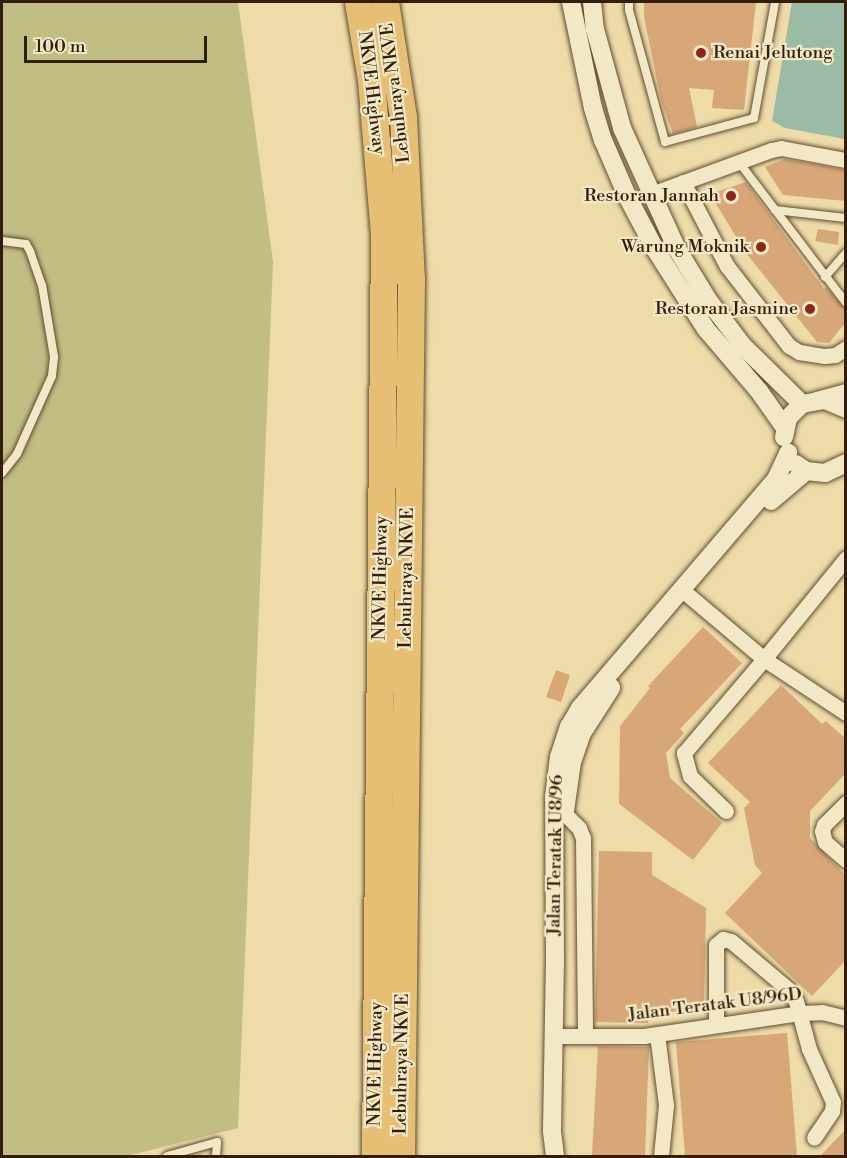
<!DOCTYPE html>
<style>
body{margin:0}
#map{position:relative;width:847px;height:1158px;overflow:hidden;background:#eddba8;font-family:"Libre Bodoni",serif}
div>[style]{position:absolute}
.green>*{inset:0;background:#c0be83}
.water>*{inset:0;background:#9abba5}
.building>*{inset:0;background:#d7a778}
.roads{filter:drop-shadow(0 0 2px #614d32) drop-shadow(0 0 2px #614d32)}
.service>*{height:8px;margin:-4px;padding:0 4px;transform-origin:4px;border-radius:4px;background:#f3e8c6}
.minor>*{height:15px;margin:-7.5px;padding:0 7.5px;transform-origin:7.5px;border-radius:7.5px;background:#f3e8c6}
.tertiary>*{height:18px;margin:-9px;padding:0 9px;transform-origin:9px;border-radius:9px;background:#f3e8c6}
.motorway>*{height:27px;margin:-13.5px;padding:0 13.5px;transform-origin:13.5px;border-radius:13.5px;background:#e6be74}
.dots>*{width:16px;height:16px;translate:-50% -50%;box-sizing:border-box;border:3px solid #f3e8c6;border-radius:50%}
span{translate:-50% -50%;white-space:nowrap;text-align:center;line-height:1.15;-webkit-text-stroke:4.5px #f3e8c6;paint-order:stroke}
.poi-label{font-size:18px;color:#321e0b}
.left{translate:0 -50%;text-align:left}
.right{translate:-100% -50%;text-align:right}
.street-label{font-size:18px;color:#321e0b}
.frame{position:absolute;inset:0;border:3px solid #321e0b;pointer-events:none}
.scale{position:absolute;left:24px;top:36px;width:183px;height:27px;box-sizing:border-box;border:3px solid #321e0b;border-top:0;padding-left:8px;font-size:18px;line-height:21px;white-space:nowrap;color:#321e0b;-webkit-text-stroke:4px #f3e8c6;paint-order:stroke}
</style>
<div id="map">
<div class="green">
<i style="clip-path:polygon(2px 2px,238px 2px,273px 262px,238px 1128px,127px 1156px,2px 1156px)"></i>
</div>
<div class="water">
<i style="clip-path:polygon(792px 2px,845px 2px,845px 139px,785px 128px,772px 121px)"></i>
</div>
<div class="building">
<i style="clip-path:polygon(644px 2px,756px 2px,744px 110px,712px 108px,714px 90px,689px 88px,697px 127px,673px 134px,661px 100px,644px 17px)"></i>
<i style="clip-path:polygon(785px 159px,846px 170px,846px 201px,783px 195px,765px 167px)"></i>
<i style="clip-path:polygon(746px 182px,824px 289px,826px 287px,846px 309px,846px 322px,829px 343px,817px 342px,746px 253px,710px 194px)"></i>
<i style="clip-path:polygon(818px 229px,839px 232px,838px 245px,815px 241px)"></i>
<i style="clip-path:polygon(703px 627px,742px 663px,680px 729px,684px 733px,666px 753px,670px 778px,722px 823px,693px 860px,619px 804px,620px 726px,650px 688px,648px 686px)"></i>
<i style="clip-path:polygon(556px 670px,570px 675px,561px 702px,546px 697px)"></i>
<i style="clip-path:polygon(781px 685px,822px 724px,826px 721px,846px 739px,846px 773px,810px 811px,810px 838px,846px 876px,846px 960px,812px 996px,725px 913px,762px 873px,755px 865px,744px 808px,750px 802px,708px 763px)"></i>
<i style="clip-path:polygon(599px 851px,652px 852px,652px 875px,706px 908px,704px 1013px,649px 1011px,648px 1023px,595px 1022px)"></i>
<i style="clip-path:polygon(787px 1033px,797px 1156px,685px 1156px,676px 1042px)"></i>
<i style="clip-path:polygon(598px 1046px,649px 1047px,645px 1156px,592px 1156px)"></i>
<i style="clip-path:polygon(846px 1129px,846px 1156px,820px 1156px)"></i>
</div>
<div class="roads">
<div class="service">
<i style="left:629px;top:2px;width:8px;rotate:90deg"></i>
<i style="left:629px;top:10px;width:137px;rotate:74.7deg"></i>
<i style="left:665px;top:142px;width:92px;rotate:-15.1deg"></i>
<i style="left:754px;top:118px;width:118px;rotate:-79.7deg"></i>
<i style="left:738px;top:161px;width:178px;rotate:52.7deg"></i>
<i style="left:775px;top:210px;width:71px;rotate:6.4deg"></i>
<i style="left:2px;top:241px;width:24px;rotate:7deg"></i>
<i style="left:26px;top:244px;width:8px;rotate:60deg"></i>
<i style="left:30px;top:251px;width:36px;rotate:71deg"></i>
<i style="left:42px;top:285px;width:73px;rotate:80.5deg"></i>
<i style="left:54px;top:357px;width:19px;rotate:96deg"></i>
<i style="left:52px;top:376px;width:85px;rotate:114.2deg"></i>
<i style="left:17px;top:454px;width:24px;rotate:128deg"></i>
<i style="left:825px;top:277px;width:32px;rotate:-49deg"></i>
<i style="left:167px;top:1156px;width:52px;rotate:-15.6deg"></i>
<i style="left:217px;top:1142px;width:14px;rotate:94deg"></i>
</div>
<div class="minor">
<i style="left:683px;top:182px;width:95px;rotate:62.4deg"></i>
<i style="left:727px;top:266px;width:101px;rotate:52.2deg"></i>
<i style="left:789px;top:346px;width:12px;rotate:31deg"></i>
<i style="left:799px;top:352px;width:26px;rotate:9deg"></i>
<i style="left:825px;top:356px;width:10px;rotate:-6deg"></i>
<i style="left:835px;top:355px;width:13px;rotate:-32deg"></i>
<i style="left:651px;top:194px;width:128px;rotate:-20.1deg"></i>
<i style="left:771px;top:150px;width:10px;rotate:-11deg"></i>
<i style="left:781px;top:148px;width:66px;rotate:10.5deg"></i>
<i style="left:816px;top:399px;width:31px;rotate:-15deg"></i>
<i style="left:681px;top:589px;width:109px;rotate:40.1deg"></i>
<i style="left:764px;top:659px;width:98px;rotate:33.4deg"></i>
<i style="left:846px;top:803px;width:31px;rotate:135deg"></i>
<i style="left:824px;top:825px;width:6px;rotate:108deg"></i>
<i style="left:822px;top:831px;width:11px;rotate:75deg"></i>
<i style="left:825px;top:842px;width:28px;rotate:41deg"></i>
<i style="left:726px;top:811px;width:50px;rotate:-135.8deg"></i>
<i style="left:690px;top:776px;width:24px;rotate:-105deg"></i>
<i style="left:684px;top:753px;width:123px;rotate:-49.6deg"></i>
<i style="left:764px;top:659px;width:130px;rotate:-50.9deg"></i>
<i style="left:565px;top:814px;width:20px;rotate:45deg"></i>
<i style="left:579px;top:828px;width:11px;rotate:68deg"></i>
<i style="left:583px;top:838px;width:198px;rotate:89.4deg"></i>
<i style="left:716px;top:1025px;width:80px;rotate:-90deg"></i>
<i style="left:716px;top:945px;width:9px;rotate:-41deg"></i>
<i style="left:723px;top:939px;width:8px;rotate:14deg"></i>
<i style="left:731px;top:941px;width:76px;rotate:40.2deg"></i>
<i style="left:789px;top:990px;width:13px;rotate:58deg"></i>
<i style="left:796px;top:1001px;width:50px;rotate:74.8deg"></i>
<i style="left:809px;top:1049px;width:58px;rotate:65.6deg"></i>
<i style="left:833px;top:1102px;width:9px;rotate:96deg"></i>
<i style="left:832px;top:1111px;width:32px;rotate:124deg"></i>
<i style="left:657px;top:1034px;width:72px;rotate:82.8deg"></i>
<i style="left:666px;top:1105px;width:51px;rotate:95.6deg"></i>
<i style="left:553px;top:1036px;width:91px"></i>
<i style="left:644px;top:1036px;width:157px;rotate:-8.4deg"></i>
<i style="left:799px;top:1013px;width:23px;rotate:-2deg"></i>
<i style="left:822px;top:1012px;width:25px;rotate:14deg"></i>
</div>
<div class="tertiary">
<i style="left:571px;top:2px;width:108px;rotate:78.3deg"></i>
<i style="left:593px;top:108px;width:34px;rotate:73deg"></i>
<i style="left:603px;top:140px;width:63px;rotate:66.7deg"></i>
<i style="left:628px;top:198px;width:58px;rotate:62.1deg"></i>
<i style="left:655px;top:249px;width:95px;rotate:57.5deg"></i>
<i style="left:706px;top:329px;width:82px;rotate:49.5deg"></i>
<i style="left:759px;top:391px;width:45px;rotate:54.9deg"></i>
<i style="left:592px;top:2px;width:27px;rotate:84deg"></i>
<i style="left:595px;top:29px;width:103px;rotate:74.7deg"></i>
<i style="left:622px;top:128px;width:133px;rotate:65.6deg"></i>
<i style="left:677px;top:249px;width:60px;rotate:58.7deg"></i>
<i style="left:708px;top:300px;width:58px;rotate:52.7deg"></i>
<i style="left:743px;top:346px;width:83px;rotate:44.5deg"></i>
<i style="left:784px;top:437px;width:19px;rotate:-78deg"></i>
<i style="left:788px;top:418px;width:20px;rotate:-45deg"></i>
<i style="left:802px;top:404px;width:23px;rotate:-10deg"></i>
<i style="left:825px;top:400px;width:23px;rotate:23deg"></i>
<i style="left:796px;top:464px;width:12px;rotate:35deg"></i>
<i style="left:806px;top:471px;width:19px;rotate:6deg"></i>
<i style="left:825px;top:473px;width:23px;rotate:-25deg"></i>
<i style="left:771px;top:501px;width:46px;rotate:-40.6deg"></i>
<i style="left:565px;top:811px;width:49px;rotate:-81.9deg"></i>
<i style="left:572px;top:762px;width:31px;rotate:-71deg"></i>
<i style="left:582px;top:733px;width:54px;rotate:-57.2deg"></i>
<i style="left:555px;top:1156px;width:25px;rotate:-97deg"></i>
<i style="left:552px;top:1131px;width:168px;rotate:-89deg"></i>
<i style="left:555px;top:963px;width:166px;rotate:-90.3deg"></i>
<i style="left:554px;top:797px;width:40px;rotate:-82.9deg"></i>
<i style="left:559px;top:757px;width:32px;rotate:-72deg"></i>
<i style="left:569px;top:727px;width:22px;rotate:-60deg"></i>
<i style="left:580px;top:708px;width:301px;rotate:-49.4deg"></i>
<i style="left:776px;top:479px;width:29px;rotate:-65deg"></i>
</div>
<div class="motorway">
<i style="left:358px;top:2px;width:79px;rotate:80.5deg"></i>
<i style="left:371px;top:80px;width:155px;rotate:85.2deg"></i>
<i style="left:384px;top:234px;width:922px;rotate:90.56deg"></i>
<i style="left:385px;top:2px;width:116px;rotate:81.1deg"></i>
<i style="left:403px;top:117px;width:161px;rotate:87.2deg"></i>
<i style="left:411px;top:278px;width:878px;rotate:90.65deg"></i>
</div>
</div>
<div class="dots">
<i style="left:701px;top:53px;background:#8f2418"></i>
<i style="left:731px;top:196px;background:#8f2418"></i>
<i style="left:761px;top:247px;background:#8f2418"></i>
<i style="left:810px;top:309px;background:#8f2418"></i>
</div>
<div class="poi-label">
<span class="left" style="left:713px;top:53px">Renai Jelutong</span>
<span class="right" style="left:719px;top:196px">Restoran Jannah</span>
<span class="right" style="left:749px;top:247px">Warung Moknik</span>
<span class="right" style="left:798px;top:309px">Restoran Jasmine</span>
</div>
<div class="street-label">
<span style="left:371px;top:93px;rotate:83deg">NKVE Highway</span>
<span style="left:396px;top:93px;rotate:-97deg">Lebuhraya NKVE</span>
<span style="left:381px;top:578px;rotate:-89deg">NKVE Highway</span>
<span style="left:407px;top:578px;rotate:-89deg">Lebuhraya NKVE</span>
<span style="left:556px;top:855px;rotate:-89deg">Jalan Teratak U8/96</span>
<span style="left:715px;top:1005px;rotate:-7deg">Jalan Teratak U8/96D</span>
<span style="left:376px;top:1064px;rotate:-89deg">NKVE Highway</span>
<span style="left:402px;top:1064px;rotate:-89deg">Lebuhraya NKVE</span>
</div>
<div class="frame"></div>
<div class="scale">100 m</div>
</div>
